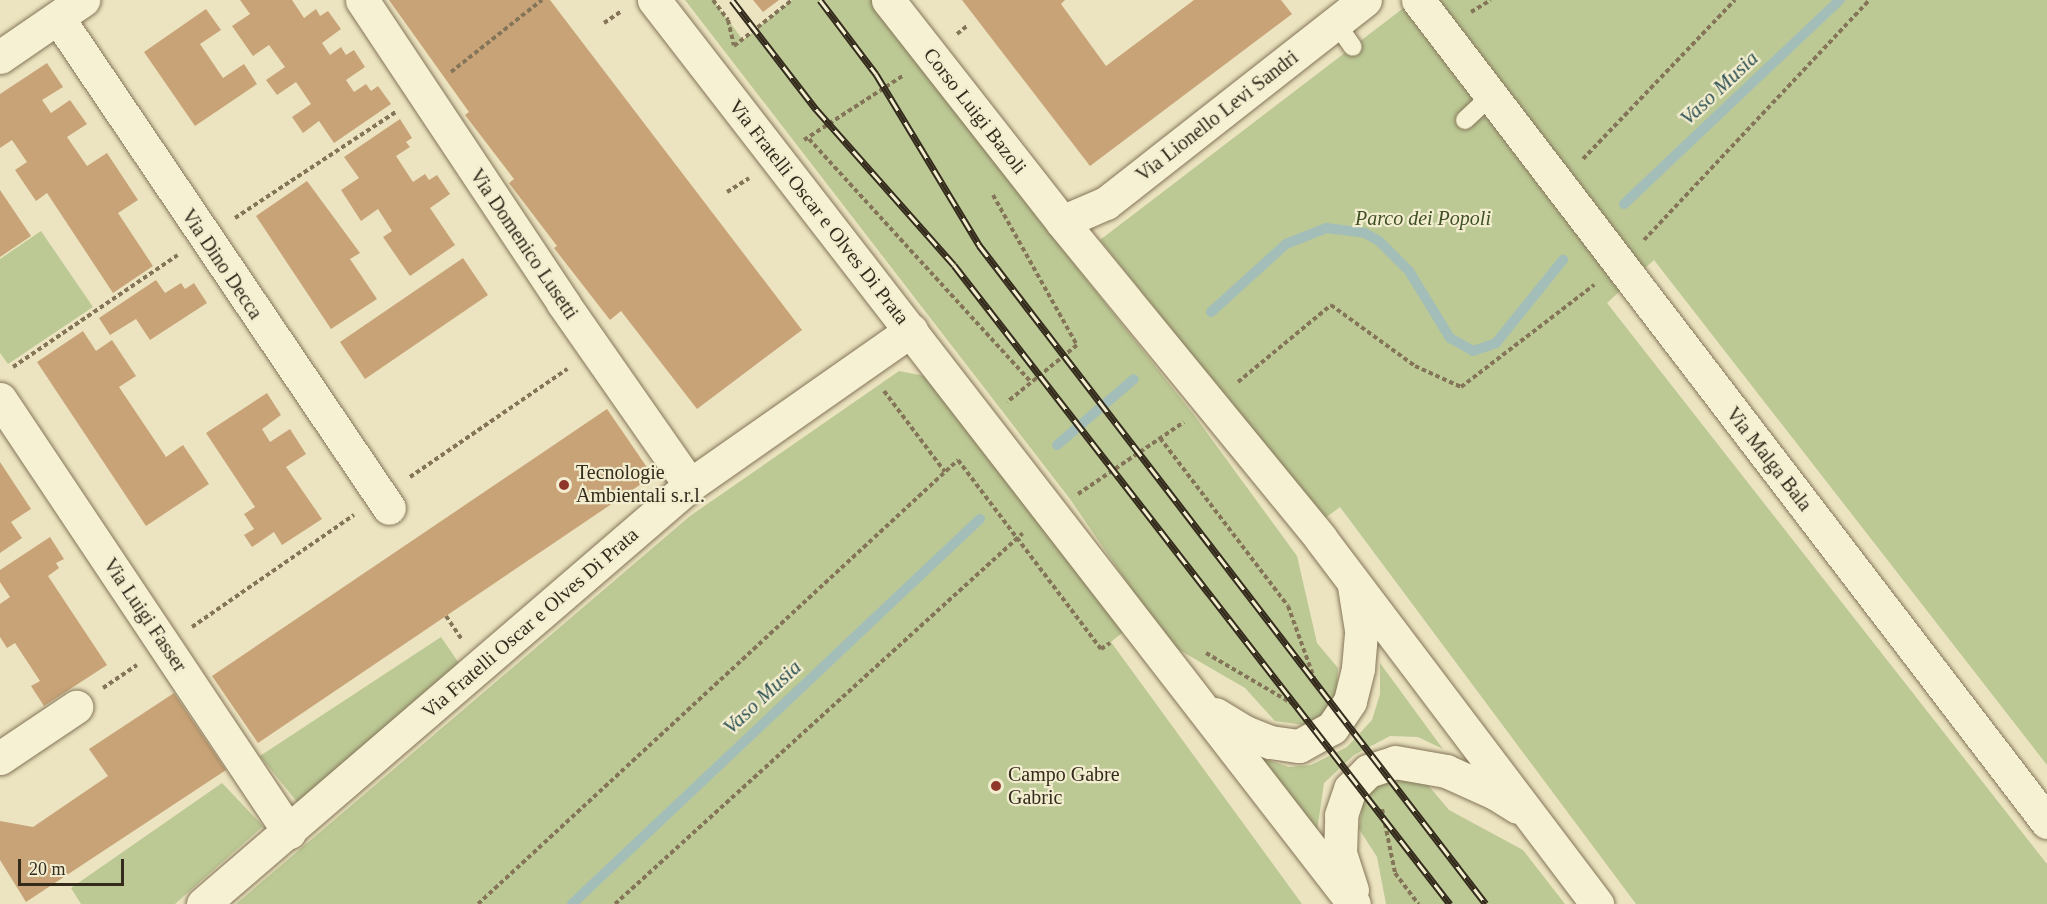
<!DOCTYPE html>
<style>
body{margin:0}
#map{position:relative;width:2047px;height:904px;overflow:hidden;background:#ece4c0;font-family:Georgia,serif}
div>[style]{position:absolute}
.green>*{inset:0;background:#bcc995}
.stream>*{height:10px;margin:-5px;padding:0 5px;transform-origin:5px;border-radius:5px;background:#a3beb9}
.building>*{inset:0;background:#c8a377}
.path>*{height:4px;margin-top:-2px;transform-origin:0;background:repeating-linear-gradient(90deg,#847559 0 4.5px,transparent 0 7.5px)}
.roads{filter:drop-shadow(0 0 2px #847559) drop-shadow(0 0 2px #847559)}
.service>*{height:18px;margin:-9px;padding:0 9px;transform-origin:9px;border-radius:9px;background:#f7f1d3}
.minor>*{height:33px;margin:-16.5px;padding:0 16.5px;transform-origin:16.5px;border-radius:16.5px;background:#f7f1d3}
.rail>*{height:7px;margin-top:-3.5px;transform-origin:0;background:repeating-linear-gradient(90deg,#f3edcf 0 14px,#342b1d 0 28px);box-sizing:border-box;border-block:2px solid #342b1d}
.dots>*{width:16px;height:16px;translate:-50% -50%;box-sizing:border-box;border:3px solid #f3edcf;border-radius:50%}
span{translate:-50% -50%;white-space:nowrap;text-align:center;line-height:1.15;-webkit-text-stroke:4.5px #f3edcf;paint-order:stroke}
.street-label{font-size:20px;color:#342b1d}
.park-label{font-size:20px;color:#3f5024;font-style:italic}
.poi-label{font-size:20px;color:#342b1d}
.left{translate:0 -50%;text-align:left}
.water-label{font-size:21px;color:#2d5153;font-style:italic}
.scale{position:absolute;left:18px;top:859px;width:106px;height:27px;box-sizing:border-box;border:3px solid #342b1d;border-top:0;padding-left:8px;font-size:18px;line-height:21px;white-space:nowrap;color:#342b1d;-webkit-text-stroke:4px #f3edcf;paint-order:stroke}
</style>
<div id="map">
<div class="green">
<i style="clip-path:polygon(685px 0,713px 0,743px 40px,792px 0,875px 0,924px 61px,1032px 211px,1194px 415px,1297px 556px,1317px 643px,1338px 668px,1336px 701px,1327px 716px,1304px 725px,1275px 721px,1245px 688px,1169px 644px,1070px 499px)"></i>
<i style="clip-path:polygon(1414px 0,2047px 0,2047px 765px,1654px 260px,1607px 303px,2047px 864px,2047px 904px,1636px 904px,1340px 507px,1324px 519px,1100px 240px)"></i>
<i style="clip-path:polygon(41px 231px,93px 307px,8px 364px,0 353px,0 259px)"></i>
<i style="clip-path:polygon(899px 371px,930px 377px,1123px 632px,1111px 642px,1302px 904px,236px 904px,690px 516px)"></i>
<i style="clip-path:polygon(441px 637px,463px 669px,298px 803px,260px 756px)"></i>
<i style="clip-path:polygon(1380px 663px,1443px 749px,1418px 737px,1390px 736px,1354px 755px,1324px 783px,1316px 838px,1255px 756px,1289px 767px,1311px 765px,1347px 747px,1372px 720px,1380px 694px)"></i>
<i style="clip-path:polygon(1396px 776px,1428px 785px,1449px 810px,1523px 850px,1565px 904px,1386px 904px,1377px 857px,1359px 829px,1363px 800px,1377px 784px)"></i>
<i style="clip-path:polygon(222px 783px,263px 826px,175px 904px,81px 904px,71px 888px)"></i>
</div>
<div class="stream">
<i style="left:1624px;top:204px;width:297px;rotate:-43.4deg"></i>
<i style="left:1211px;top:312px;width:101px;rotate:-42.2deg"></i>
<i style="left:1286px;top:244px;width:43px;rotate:-21.8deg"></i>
<i style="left:1326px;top:228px;width:39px;rotate:7deg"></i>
<i style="left:1365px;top:233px;width:16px;rotate:30deg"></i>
<i style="left:1379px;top:241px;width:42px;rotate:45deg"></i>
<i style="left:1409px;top:271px;width:79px;rotate:58.5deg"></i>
<i style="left:1450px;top:338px;width:26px;rotate:29deg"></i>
<i style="left:1473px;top:351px;width:24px;rotate:-19deg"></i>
<i style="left:1496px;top:343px;width:107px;rotate:-51.1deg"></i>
<i style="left:1057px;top:445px;width:101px;rotate:-40.6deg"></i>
<i style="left:572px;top:904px;width:561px;rotate:-43.34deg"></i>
</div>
<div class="building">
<i style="clip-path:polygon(240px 0,292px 0,304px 18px,316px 9px,320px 16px,328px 11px,341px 29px,322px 43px,330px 55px,341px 47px,346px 55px,354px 50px,365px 67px,346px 80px,354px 92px,366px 84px,371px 91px,378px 86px,391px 104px,334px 143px,319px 121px,303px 133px,292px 117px,311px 104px,296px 82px,277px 95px,266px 80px,285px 67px,269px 45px,253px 56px,232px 26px,250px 14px)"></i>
<i style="clip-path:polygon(389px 0,550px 0,802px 330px,697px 409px,621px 311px,610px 320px,554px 248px,557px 246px,509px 183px,514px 179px,465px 115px,469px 112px)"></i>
<i style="clip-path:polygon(753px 0,779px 0,763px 12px)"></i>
<i style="clip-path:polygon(962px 0,1065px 0,1061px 4px,1106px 66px,1194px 0,1281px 0,1292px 14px,1090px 166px)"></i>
<i style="clip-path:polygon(206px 9px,221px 30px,200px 44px,223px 78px,244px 64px,257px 84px,195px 126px,144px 52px)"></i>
<i style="clip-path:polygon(47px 63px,63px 87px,42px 100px,51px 113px,70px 100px,87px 124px,67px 137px,87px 166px,107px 153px,138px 200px,118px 213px,153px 266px,113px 293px,47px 193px,36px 201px,15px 170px,27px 162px,12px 140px,0 148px,0 94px)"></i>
<i style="clip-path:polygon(400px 119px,412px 138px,406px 142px,410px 147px,396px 156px,413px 182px,425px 174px,429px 180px,437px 175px,450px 194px,430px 208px,455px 245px,410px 276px,383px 237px,392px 231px,378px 209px,361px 221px,341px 190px,359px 178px,344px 157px)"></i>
<i style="clip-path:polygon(307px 181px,360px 253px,350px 259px,377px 299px,331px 329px,256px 216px)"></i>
<i style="clip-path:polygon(0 190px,31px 236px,0 257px)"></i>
<i style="clip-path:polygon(463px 258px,488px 295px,365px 379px,340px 342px)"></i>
<i style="clip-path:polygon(156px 280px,165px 293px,181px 283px,185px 289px,194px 283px,207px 303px,150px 340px,136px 319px,110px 335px,99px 318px)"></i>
<i style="clip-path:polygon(83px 331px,96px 351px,112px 340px,136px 376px,119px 387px,166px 457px,183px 445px,209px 484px,146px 526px,37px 362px)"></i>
<i style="clip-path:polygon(267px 393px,281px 415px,262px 429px,270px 442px,290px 429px,306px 454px,286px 467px,322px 519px,282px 545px,274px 532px,252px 547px,244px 535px,254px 529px,244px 514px,255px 507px,206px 433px)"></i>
<i style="clip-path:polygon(607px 409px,653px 476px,258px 743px,212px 676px)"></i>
<i style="clip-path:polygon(0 462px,31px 509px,11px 522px,22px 538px,0 553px)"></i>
<i style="clip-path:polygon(50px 537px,64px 559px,56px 563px,59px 568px,48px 576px,107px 665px,44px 706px,31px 686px,40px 681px,15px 643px,7px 648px,0 637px,0 604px,10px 597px,0 582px,0 570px)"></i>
<i style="clip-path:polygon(174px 693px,226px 770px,26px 902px,0 860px,0 821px,33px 827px,108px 776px,89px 749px)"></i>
</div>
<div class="path">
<i style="left:713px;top:0;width:25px;rotate:53deg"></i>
<i style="left:728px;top:20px;width:26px;rotate:77deg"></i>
<i style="left:1471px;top:12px;width:23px;rotate:-31deg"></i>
<i style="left:604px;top:23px;width:22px;rotate:-34deg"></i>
<i style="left:957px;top:34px;width:14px;rotate:-39deg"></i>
<i style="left:734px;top:46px;width:74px;rotate:-38.4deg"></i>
<i style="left:451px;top:72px;width:116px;rotate:-38.4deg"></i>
<i style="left:809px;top:139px;width:329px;rotate:47.6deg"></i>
<i style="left:804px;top:140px;width:119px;rotate:-33deg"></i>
<i style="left:1583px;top:159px;width:220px;rotate:-46.3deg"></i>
<i style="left:727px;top:192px;width:26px;rotate:-32deg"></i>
<i style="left:993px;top:195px;width:172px;rotate:60.8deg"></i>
<i style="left:1077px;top:345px;width:90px;rotate:140.8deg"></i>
<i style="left:235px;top:218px;width:193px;rotate:-33.4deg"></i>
<i style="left:1644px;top:240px;width:329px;rotate:-46.8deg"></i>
<i style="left:13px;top:367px;width:199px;rotate:-34.2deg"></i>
<i style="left:1238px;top:382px;width:121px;rotate:-39.6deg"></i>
<i style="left:1331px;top:305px;width:104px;rotate:36deg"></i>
<i style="left:1415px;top:366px;width:51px;rotate:24.5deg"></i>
<i style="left:1461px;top:387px;width:168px;rotate:-37.5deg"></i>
<i style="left:884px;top:391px;width:101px;rotate:53deg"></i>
<i style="left:1160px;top:438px;width:211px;rotate:52.7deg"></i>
<i style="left:1288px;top:606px;width:85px;rotate:70.1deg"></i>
<i style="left:410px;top:477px;width:191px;rotate:-34.5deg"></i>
<i style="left:1078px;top:494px;width:128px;rotate:-34.2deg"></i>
<i style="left:446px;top:616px;width:27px;rotate:56deg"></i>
<i style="left:192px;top:627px;width:197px;rotate:-34.7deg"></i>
<i style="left:1206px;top:653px;width:107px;rotate:30.4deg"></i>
<i style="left:103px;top:688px;width:41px;rotate:-34.1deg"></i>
<i style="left:1382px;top:809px;width:65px;rotate:78.5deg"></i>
<i style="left:1395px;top:873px;width:39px;rotate:53deg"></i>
<i style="left:478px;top:904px;width:654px;rotate:-42.77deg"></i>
<i style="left:958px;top:460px;width:237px;rotate:52.9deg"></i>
<i style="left:1101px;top:649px;width:11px;rotate:-34deg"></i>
<i style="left:615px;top:904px;width:551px;rotate:-42.28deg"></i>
</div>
<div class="roads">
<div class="service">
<i style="left:1336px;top:23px;width:29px;rotate:55deg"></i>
<i style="left:1465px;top:120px;width:34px;rotate:-43deg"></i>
</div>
<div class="minor">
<i style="left:362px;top:0;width:364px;rotate:56.4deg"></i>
<i style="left:563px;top:303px;width:222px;rotate:55.1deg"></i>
<i style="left:654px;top:0;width:1143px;rotate:52.25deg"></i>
<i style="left:888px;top:0;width:282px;rotate:51.9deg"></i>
<i style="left:1062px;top:222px;width:409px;rotate:50.7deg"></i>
<i style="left:1321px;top:539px;width:458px;rotate:52.9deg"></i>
<i style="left:1418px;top:0;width:1035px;rotate:52.58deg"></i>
<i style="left:58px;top:18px;width:591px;rotate:55.96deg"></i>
<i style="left:0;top:57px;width:101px;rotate:-34.5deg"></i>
<i style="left:1062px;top:222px;width:48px;rotate:-23.4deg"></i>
<i style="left:1106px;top:203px;width:329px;rotate:-38.1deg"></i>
<i style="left:0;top:399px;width:521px;rotate:56.28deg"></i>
<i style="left:1215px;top:714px;width:35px;rotate:31deg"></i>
<i style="left:1245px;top:732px;width:27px;rotate:22deg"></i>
<i style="left:1270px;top:742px;width:29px;rotate:8deg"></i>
<i style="left:1299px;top:746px;width:38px;rotate:-29deg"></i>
<i style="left:1332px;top:728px;width:32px;rotate:-56deg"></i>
<i style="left:1350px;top:701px;width:34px;rotate:-76deg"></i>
<i style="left:1358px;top:668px;width:38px;rotate:-85deg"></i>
<i style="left:1361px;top:630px;width:45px;rotate:-99deg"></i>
<i style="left:0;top:758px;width:92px;rotate:-33.9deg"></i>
<i style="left:1352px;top:890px;width:39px;rotate:-108deg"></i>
<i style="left:1340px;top:853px;width:38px;rotate:-88deg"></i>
<i style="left:1341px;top:815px;width:28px;rotate:-71deg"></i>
<i style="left:1350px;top:789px;width:25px;rotate:-45deg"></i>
<i style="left:1368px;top:771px;width:28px;rotate:-18deg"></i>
<i style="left:1395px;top:762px;width:52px;rotate:10deg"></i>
<i style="left:1446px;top:771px;width:54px;rotate:24.2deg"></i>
<i style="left:1495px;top:793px;width:26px;rotate:32deg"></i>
<i style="left:203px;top:904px;width:642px;rotate:-40.71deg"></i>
<i style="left:690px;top:485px;width:270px;rotate:-35deg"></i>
</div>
</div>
<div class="rail">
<i style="left:732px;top:0;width:138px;rotate:52.4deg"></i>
<i style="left:816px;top:109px;width:208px;rotate:48.5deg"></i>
<i style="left:954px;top:265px;width:809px;rotate:52.18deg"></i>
<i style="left:820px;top:0;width:93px;rotate:52.9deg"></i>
<i style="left:876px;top:74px;width:200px;rotate:58.9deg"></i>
<i style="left:979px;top:245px;width:831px;rotate:52.43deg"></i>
</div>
<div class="dots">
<i style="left:564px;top:485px;background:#90372c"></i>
<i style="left:996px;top:786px;background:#90372c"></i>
</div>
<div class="street-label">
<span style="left:975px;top:111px;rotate:52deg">Corso Luigi Bazoli</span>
<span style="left:1217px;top:116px;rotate:-38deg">Via Lionello Levi Sandri</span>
<span style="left:819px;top:212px;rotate:52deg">Via Fratelli Oscar e Olves Di Prata</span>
<span style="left:524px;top:244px;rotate:56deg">Via Domenico Lusetti</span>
<span style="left:222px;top:264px;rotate:56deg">Via Dino Decca</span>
<span style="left:1769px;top:459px;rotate:52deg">Via Malga Bala</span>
<span style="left:145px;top:615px;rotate:56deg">Via Luigi Fasser</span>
<span style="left:530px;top:623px;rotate:-41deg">Via Fratelli Oscar e Olves Di Prata</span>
</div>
<div class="park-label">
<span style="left:1423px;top:218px">Parco dei Popoli</span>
</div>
<div class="poi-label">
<span class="left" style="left:576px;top:484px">Tecnologie<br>Ambientali s.r.l.</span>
<span class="left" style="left:1008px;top:786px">Campo Gabre<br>Gabric</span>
</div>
<div class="water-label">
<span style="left:1719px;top:88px;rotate:-43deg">Vaso Musia</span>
<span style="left:762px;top:697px;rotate:-43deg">Vaso Musia</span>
</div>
<div class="scale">20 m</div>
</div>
